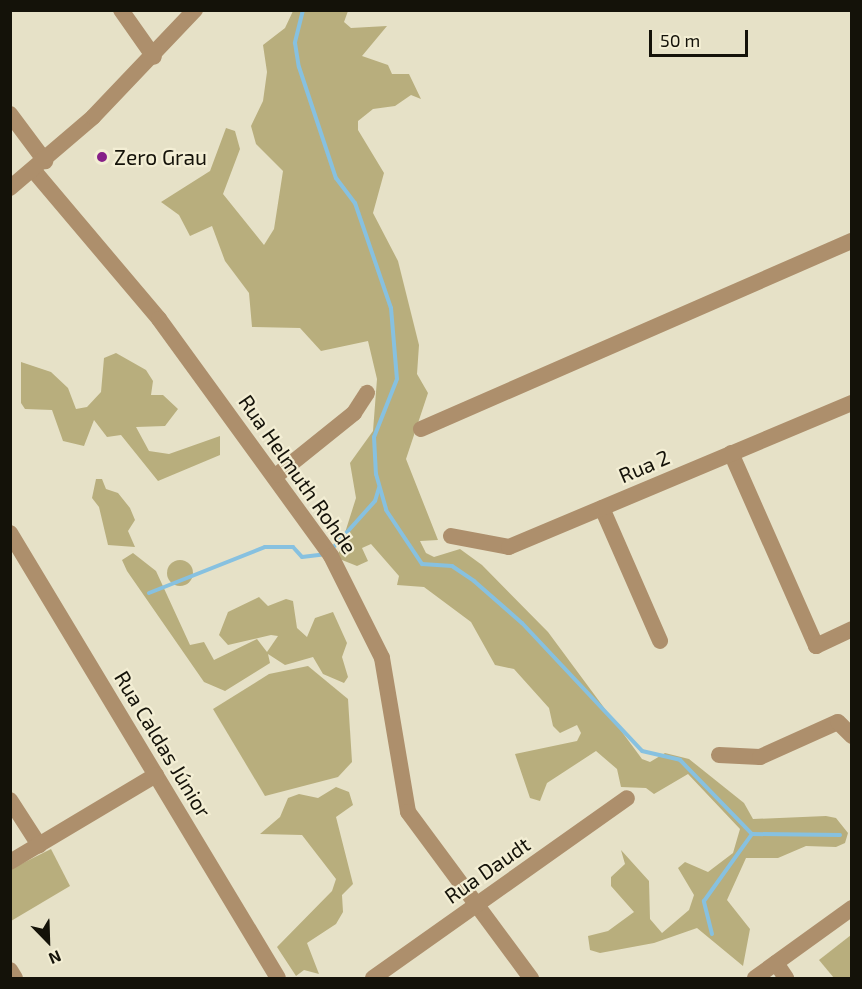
<!DOCTYPE html>
<meta charset="utf-8">
<style>
body{margin:0}
#map{position:relative;width:862px;height:989px;overflow:hidden;background:#e6e1c7;font-family:"Exo 2",sans-serif}
div>[style]{position:absolute}
.green>*{inset:0;background:#b8ae7d}
.round{border-radius:50%}
.stream>*{height:4px;margin:-2px;padding:0 2px;transform-origin:2px;border-radius:2px;background:#87c1e0}
.minor>*{height:16px;margin:-8px;padding:0 8px;transform-origin:8px;border-radius:8px;background:#ad8f6c}
.dots>*{width:16px;height:16px;translate:-50% -50%;box-sizing:border-box;border:3px solid #f3eed4;border-radius:50%}
span{translate:-50% -50%;white-space:nowrap;text-align:center;line-height:1.15;-webkit-text-stroke:4.5px #f3eed4;paint-order:stroke}
.poi-label{font-size:21px;color:#141209}
.left{translate:0 -50%;text-align:left}
.street-label{font-size:21px;color:#141209}
.frame{position:absolute;inset:0;border:12px solid #141209;pointer-events:none}
.north{position:absolute;left:18px;top:911px;width:60px;height:60px;-webkit-text-stroke:4px #f3eed4;paint-order:stroke;rotate:157deg;font-size:16px;font-weight:700;line-height:24px;text-align:center;color:#141209}
.north::after{content:'';display:block;margin:auto;width:21px;height:27px;background:#141209;clip-path:polygon(50% 0,100% 100%,50% 72%,0 100%)}
.scale{position:absolute;left:649px;top:30px;width:99px;height:27px;box-sizing:border-box;border:3px solid #141209;border-top:0;padding-left:8px;font-size:18px;line-height:21px;white-space:nowrap;color:#141209;-webkit-text-stroke:4px #f3eed4;paint-order:stroke}
</style>
<div id="map">
<div class="green">
<i style="clip-path:polygon(293px 11px,348px 11px,344px 22px,351px 28px,387px 26px,362px 56px,388px 65px,392px 74px,409px 74px,421px 99px,411px 95px,395px 106px,373px 109px,358px 121px,358px 130px,384px 173px,373px 213px,398px 261px,419px 345px,417px 374px,428px 393px,406px 459px,438px 540px,420px 541px,426px 553px,434px 557px,460px 549px,482px 565px,548px 632px,642px 759px,650px 762px,665px 753px,689px 759px,744px 803px,753px 819px,826px 816px,836px 818px,848px 833px,845px 843px,836px 847px,806px 846px,778px 858px,746px 858px,727px 900px,750px 929px,743px 966px,697px 928px,654px 943px,600px 953px,590px 950px,588px 936px,608px 931px,634px 912px,611px 886px,611px 877px,625px 864px,621px 850px,649px 881px,650px 919px,662px 933px,689px 910px,694px 895px,678px 868px,685px 862px,708px 872px,733px 853px,740px 829px,688px 774px,654px 794px,646px 788px,621px 787px,617px 769px,596px 751px,547px 783px,540px 801px,530px 798px,515px 754px,577px 741px,581px 733px,577px 725px,560px 733px,553px 726px,549px 708px,514px 669px,495px 665px,471px 622px,424px 587px,397px 585px,399px 576px,371px 544px,362px 548px,368px 561px,357px 566px,337px 558px,356px 498px,350px 463px,373px 431px,377px 379px,368px 341px,321px 351px,300px 328px,252px 327px,249px 293px,225px 261px,212px 226px,190px 236px,179px 215px,161px 202px,210px 171px,226px 128px,235px 131px,240px 149px,223px 194px,264px 245px,274px 229px,283px 171px,256px 144px,251px 126px,263px 101px,267px 72px,263px 45px,285px 28px)"></i>
<i style="clip-path:polygon(116px 353px,146px 370px,153px 381px,151px 395px,163px 395px,178px 409px,165px 426px,136px 427px,149px 451px,169px 454px,220px 436px,220px 455px,158px 481px,121px 435px,107px 437px,94px 420px,84px 446px,63px 441px,52px 410px,25px 409px,21px 403px,21px 362px,51px 372px,68px 388px,76px 409px,87px 407px,101px 392px,104px 358px)"></i>
<i style="clip-path:polygon(96px 479px,102px 479px,106px 489px,118px 493px,130px 508px,135px 520px,128px 531px,135px 547px,108px 545px,99px 507px,92px 498px)"></i>
<i style="clip-path:polygon(133px 553px,156px 571px,190px 645px,204px 642px,214px 660px,257px 639px,267px 652px,278px 636px,271px 635px,228px 645px,219px 635px,228px 612px,259px 597px,268px 606px,286px 599px,293px 601px,297px 628px,307px 637px,315px 618px,333px 612px,347px 643px,342px 657px,348px 677px,344px 683px,323px 674px,313px 657px,285px 665px,268px 654px,270px 663px,225px 691px,204px 682px,127px 571px,122px 560px)"></i>
<i class="round" style="left:167px;top:560px;width:26px;height:26px"></i>
<i style="clip-path:polygon(308px 666px,348px 699px,352px 762px,338px 777px,265px 796px,213px 709px,269px 674px)"></i>
<i style="clip-path:polygon(336px 787px,349px 792px,353px 805px,336px 817px,353px 884px,342px 895px,343px 912px,336px 924px,307px 943px,319px 974px,304px 970px,296px 976px,277px 947px,332px 891px,336px 879px,302px 835px,260px 834px,280px 817px,288px 798px,299px 794px,318px 798px)"></i>
<i style="clip-path:polygon(51px 849px,70px 886px,11px 921px,11px 869px)"></i>
<i style="clip-path:polygon(851px 935px,851px 978px,834px 978px,819px 960px)"></i>
</div>
<div class="stream">
<i style="left:303px;top:10px;width:34px;rotate:104deg"></i>
<i style="left:295px;top:43px;width:24px;rotate:81deg"></i>
<i style="left:299px;top:67px;width:117px;rotate:71.6deg"></i>
<i style="left:336px;top:178px;width:31px;rotate:53deg"></i>
<i style="left:355px;top:203px;width:111px;rotate:71.1deg"></i>
<i style="left:391px;top:308px;width:71px;rotate:85.2deg"></i>
<i style="left:397px;top:379px;width:62px;rotate:111.6deg"></i>
<i style="left:374px;top:437px;width:37px;rotate:87deg"></i>
<i style="left:376px;top:474px;width:37px;rotate:74deg"></i>
<i style="left:386px;top:510px;width:65px;rotate:56.3deg"></i>
<i style="left:422px;top:564px;width:30px;rotate:4deg"></i>
<i style="left:452px;top:566px;width:27px;rotate:34deg"></i>
<i style="left:474px;top:581px;width:64px;rotate:41.2deg"></i>
<i style="left:522px;top:623px;width:175px;rotate:46.8deg"></i>
<i style="left:642px;top:751px;width:39px;rotate:13deg"></i>
<i style="left:680px;top:760px;width:103px;rotate:45.8deg"></i>
<i style="left:752px;top:834px;width:88px;rotate:0.7deg"></i>
<i style="left:331px;top:550px;width:66px;rotate:-48.1deg"></i>
<i style="left:375px;top:501px;width:14px;rotate:-73deg"></i>
<i style="left:149px;top:593px;width:125px;rotate:-21.6deg"></i>
<i style="left:265px;top:547px;width:28px"></i>
<i style="left:293px;top:547px;width:13px;rotate:48deg"></i>
<i style="left:302px;top:557px;width:23px;rotate:-7deg"></i>
<i style="left:712px;top:934px;width:34px;rotate:-104deg"></i>
<i style="left:704px;top:901px;width:82px;rotate:-54.4deg"></i>
</div>
<div class="minor">
<i style="left:121px;top:10px;width:57px;rotate:54.9deg"></i>
<i style="left:10px;top:114px;width:59px;rotate:53.3deg"></i>
<i style="left:34px;top:171px;width:194px;rotate:49.8deg"></i>
<i style="left:159px;top:319px;width:293px;rotate:54deg"></i>
<i style="left:331px;top:556px;width:114px;rotate:63.4deg"></i>
<i style="left:382px;top:658px;width:156px;rotate:80.4deg"></i>
<i style="left:408px;top:812px;width:207px;rotate:53.5deg"></i>
<i style="left:10px;top:188px;width:109px;rotate:-40.5deg"></i>
<i style="left:93px;top:117px;width:148px;rotate:-46.4deg"></i>
<i style="left:421px;top:429px;width:470px;rotate:-23.6deg"></i>
<i style="left:731px;top:453px;width:211px;rotate:66.2deg"></i>
<i style="left:816px;top:646px;width:40px;rotate:-25deg"></i>
<i style="left:277px;top:475px;width:99px;rotate:-38.8deg"></i>
<i style="left:354px;top:413px;width:24px;rotate:-57deg"></i>
<i style="left:602px;top:508px;width:145px;rotate:66.4deg"></i>
<i style="left:10px;top:533px;width:519px;rotate:58.94deg"></i>
<i style="left:451px;top:536px;width:59px;rotate:10.7deg"></i>
<i style="left:509px;top:547px;width:372px;rotate:-22.8deg"></i>
<i style="left:719px;top:755px;width:41px;rotate:2.8deg"></i>
<i style="left:760px;top:757px;width:85px;rotate:-24.2deg"></i>
<i style="left:838px;top:722px;width:20px;rotate:45deg"></i>
<i style="left:10px;top:800px;width:54px;rotate:57.2deg"></i>
<i style="left:10px;top:862px;width:170px;rotate:-30.8deg"></i>
<i style="left:776px;top:963px;width:18px;rotate:56deg"></i>
<i style="left:10px;top:970px;width:9px;rotate:58deg"></i>
<i style="left:373px;top:978px;width:311px;rotate:-35.3deg"></i>
<i style="left:755px;top:978px;width:120px;rotate:-35.8deg"></i>
</div>
<div class="dots">
<i style="left:102px;top:157px;background:#862088"></i>
</div>
<div class="poi-label">
<span class="left" style="left:114px;top:157px">Zero Grau</span>
</div>
<div class="street-label">
<span style="left:644px;top:466px;rotate:-23deg">Rua 2</span>
<span style="left:298px;top:474px;rotate:55deg">Rua Helmuth Rohde</span>
<span style="left:163px;top:744px;rotate:59deg">Rua Caldas Júnior</span>
<span style="left:487px;top:870px;rotate:-35deg">Rua Daudt</span>
</div>
<div class="frame"></div>
<div class="north">N</div>
<div class="scale">50 m</div>
</div>
